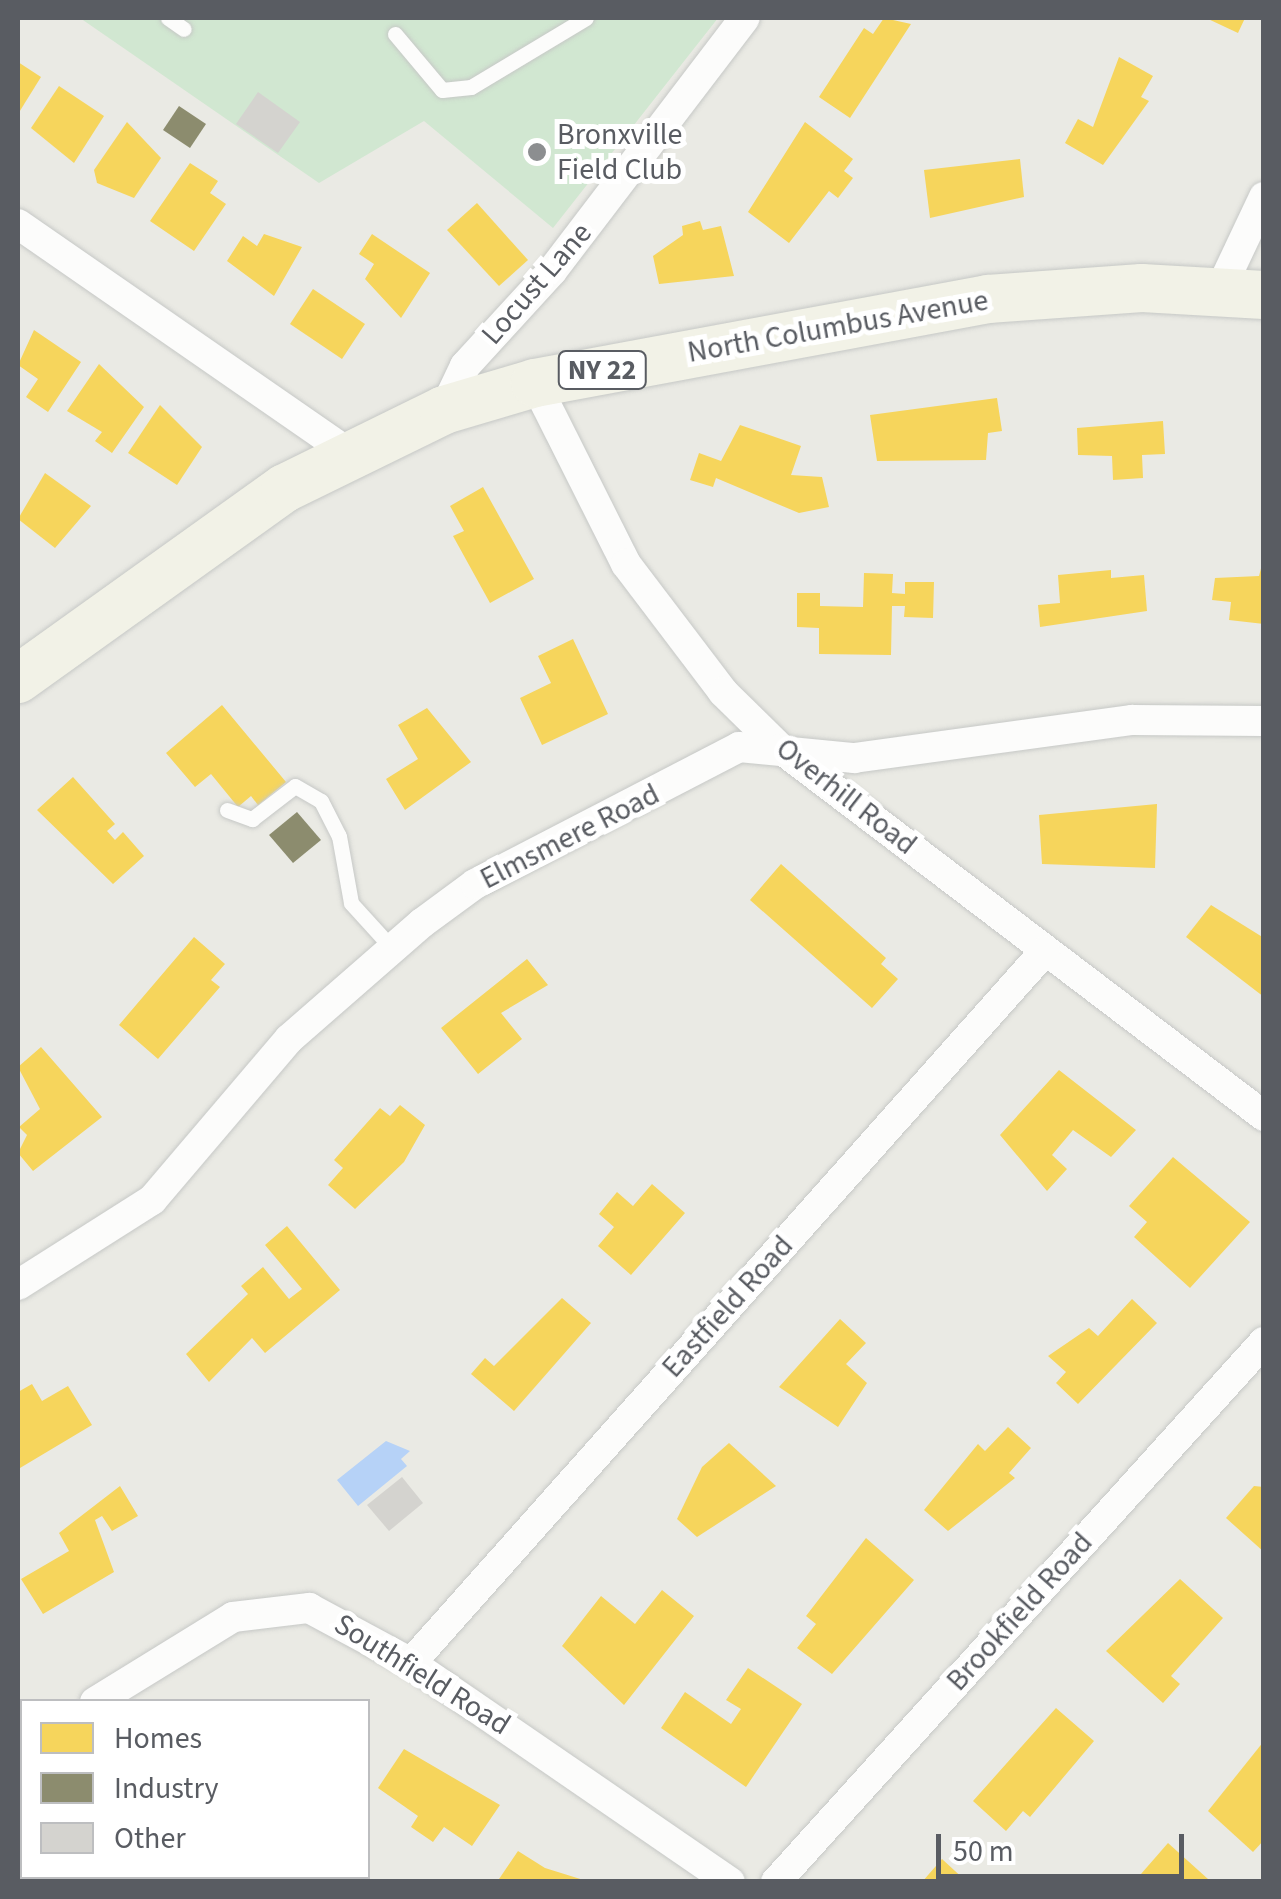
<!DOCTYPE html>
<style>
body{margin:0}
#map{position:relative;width:1281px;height:1899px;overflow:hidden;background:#eaeae4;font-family:"Source Sans 3",sans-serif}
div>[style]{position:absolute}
.green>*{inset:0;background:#d1e7d1}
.water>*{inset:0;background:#b6d2f7}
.homes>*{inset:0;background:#f6d55c}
.industry>*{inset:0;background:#8c8c6e}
.building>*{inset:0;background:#d4d3cf}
.roads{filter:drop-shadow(0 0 2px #c6c8c6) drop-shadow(0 0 2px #c6c8c6)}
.lane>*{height:15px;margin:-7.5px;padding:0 7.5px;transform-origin:7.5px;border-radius:7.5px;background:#fcfcfb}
.street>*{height:30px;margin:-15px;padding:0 15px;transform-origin:15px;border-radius:15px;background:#fcfcfb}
.primary>*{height:48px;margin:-24px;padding:0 24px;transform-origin:24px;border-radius:24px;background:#f2f2e7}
.dots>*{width:28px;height:28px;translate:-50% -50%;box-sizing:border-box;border:5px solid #fff;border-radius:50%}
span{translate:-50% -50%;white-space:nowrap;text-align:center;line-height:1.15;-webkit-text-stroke:10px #fff;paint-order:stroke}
.shield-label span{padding:2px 8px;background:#fff;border:2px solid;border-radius:8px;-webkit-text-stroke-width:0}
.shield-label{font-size:28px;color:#595c62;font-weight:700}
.poi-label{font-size:30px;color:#595c62}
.left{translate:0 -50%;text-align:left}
.street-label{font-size:30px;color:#595c62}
.frame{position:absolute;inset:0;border:20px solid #595c62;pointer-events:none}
.legend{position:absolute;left:20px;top:1699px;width:350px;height:180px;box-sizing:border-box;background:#fff;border:2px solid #bdbec0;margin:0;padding:12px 18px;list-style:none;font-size:30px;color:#595c62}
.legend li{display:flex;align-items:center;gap:20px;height:50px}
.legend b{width:50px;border:2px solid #bdbec0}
.scale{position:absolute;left:936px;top:1834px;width:248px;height:45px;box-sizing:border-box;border:5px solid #595c62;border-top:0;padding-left:12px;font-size:30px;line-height:35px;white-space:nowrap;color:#595c62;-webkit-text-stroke:8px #fff;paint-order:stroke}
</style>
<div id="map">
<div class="green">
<i style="clip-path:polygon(80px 18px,718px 18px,553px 228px,424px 121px,319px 183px)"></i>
</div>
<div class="water">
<i style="clip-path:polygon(386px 1441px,410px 1451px,401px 1459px,407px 1466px,358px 1506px,337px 1480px)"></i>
</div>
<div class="homes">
<i style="clip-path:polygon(884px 18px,911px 24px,850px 118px,819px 97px,864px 28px,873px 34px)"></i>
<i style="clip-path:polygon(1206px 18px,1245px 18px,1238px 33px)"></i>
<i style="clip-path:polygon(1119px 57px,1153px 76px,1141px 97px,1149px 101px,1103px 165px,1065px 143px,1078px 119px,1093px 127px)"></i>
<i style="clip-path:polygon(18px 62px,41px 77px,18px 114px)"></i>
<i style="clip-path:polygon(59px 86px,104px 116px,74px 163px,31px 128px)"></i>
<i style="clip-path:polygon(127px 122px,161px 158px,134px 198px,97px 183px,94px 170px)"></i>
<i style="clip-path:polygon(805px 122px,853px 159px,844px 171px,853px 178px,838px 198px,829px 191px,789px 243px,748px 212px)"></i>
<i style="clip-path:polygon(1020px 159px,1024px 197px,930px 218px,924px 170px)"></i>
<i style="clip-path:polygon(190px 163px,218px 181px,210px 193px,226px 204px,194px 251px,150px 221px)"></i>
<i style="clip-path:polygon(477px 203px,528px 260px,499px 286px,447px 230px)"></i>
<i style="clip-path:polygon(700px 221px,703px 230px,721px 226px,734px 276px,659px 284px,653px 256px,683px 235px,682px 226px)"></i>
<i style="clip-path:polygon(264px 234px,302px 247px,274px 296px,227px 261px,243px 236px,257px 246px)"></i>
<i style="clip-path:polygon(372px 234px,430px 273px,401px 318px,365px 279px,374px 264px,359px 254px)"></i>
<i style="clip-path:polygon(313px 289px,365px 324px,342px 359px,290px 324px)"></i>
<i style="clip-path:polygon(34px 330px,81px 362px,48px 412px,26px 397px,38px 379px,18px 365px)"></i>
<i style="clip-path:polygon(99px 364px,144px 407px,112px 453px,95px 441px,102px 432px,67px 411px)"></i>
<i style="clip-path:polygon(997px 398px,1002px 431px,988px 433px,986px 460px,877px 461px,870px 415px)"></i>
<i style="clip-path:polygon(160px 405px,202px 447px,177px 485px,128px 453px)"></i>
<i style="clip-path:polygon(1163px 421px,1165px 454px,1142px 455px,1143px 478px,1113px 480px,1112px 456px,1078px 455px,1077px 428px)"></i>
<i style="clip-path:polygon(740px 425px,801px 446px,791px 475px,822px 477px,829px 507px,799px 513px,716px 478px,713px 487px,690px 480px,699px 453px,721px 461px)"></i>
<i style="clip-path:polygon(45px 473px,91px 506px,55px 548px,18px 519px)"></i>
<i style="clip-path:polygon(483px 487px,534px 579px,490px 603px,453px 536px,464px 531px,450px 506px)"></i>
<i style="clip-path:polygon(1264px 557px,1264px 624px,1229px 620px,1231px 602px,1212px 600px,1215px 578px,1259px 576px)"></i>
<i style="clip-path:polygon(1111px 570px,1111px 578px,1144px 575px,1147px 611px,1040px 627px,1038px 605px,1060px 603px,1058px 575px)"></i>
<i style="clip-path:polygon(864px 573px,893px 574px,892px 593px,905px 594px,905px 582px,934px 582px,933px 618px,904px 617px,905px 606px,892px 606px,891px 655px,819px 654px,819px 628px,797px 627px,797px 593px,820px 593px,820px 606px,863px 607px)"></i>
<i style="clip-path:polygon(573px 639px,608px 714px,542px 745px,520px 698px,551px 683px,538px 656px)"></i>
<i style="clip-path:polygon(222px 705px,286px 782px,258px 805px,251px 796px,238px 807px,211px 774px,195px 787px,166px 753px)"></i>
<i style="clip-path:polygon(427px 708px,471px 762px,405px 810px,386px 779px,418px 759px,398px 725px)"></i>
<i style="clip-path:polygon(73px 777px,115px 824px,107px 831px,115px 840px,123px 832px,144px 856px,113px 884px,37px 810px)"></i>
<i style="clip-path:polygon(1157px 804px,1155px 868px,1042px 864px,1039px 815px)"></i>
<i style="clip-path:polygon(781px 864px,886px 958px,881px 964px,898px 979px,872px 1008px,750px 900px)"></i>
<i style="clip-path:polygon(1211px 905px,1264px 938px,1264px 997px,1186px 937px)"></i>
<i style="clip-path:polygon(194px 937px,225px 964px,211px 980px,220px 987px,158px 1059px,119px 1025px)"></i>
<i style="clip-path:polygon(527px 959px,548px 985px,501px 1013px,522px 1039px,478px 1074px,441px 1028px)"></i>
<i style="clip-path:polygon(41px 1047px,102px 1117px,33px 1171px,18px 1153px,27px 1135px,19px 1127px,40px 1109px,18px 1067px)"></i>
<i style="clip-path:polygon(1059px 1070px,1136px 1130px,1111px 1157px,1073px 1130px,1052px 1155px,1067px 1169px,1047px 1191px,1000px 1135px)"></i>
<i style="clip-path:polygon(400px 1105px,425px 1125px,404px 1162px,355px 1209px,328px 1185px,343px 1168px,334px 1160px,380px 1108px,390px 1116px)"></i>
<i style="clip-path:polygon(1173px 1157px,1250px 1222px,1190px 1288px,1134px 1237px,1147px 1222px,1129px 1206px)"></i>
<i style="clip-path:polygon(652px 1184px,685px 1213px,631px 1275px,598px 1246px,614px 1227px,599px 1214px,617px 1192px,633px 1206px)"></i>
<i style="clip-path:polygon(287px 1226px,340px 1290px,265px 1353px,252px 1338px,209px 1382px,186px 1354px,248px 1294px,241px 1286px,263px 1267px,289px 1299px,302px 1289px,265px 1245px)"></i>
<i style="clip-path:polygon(562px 1298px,591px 1323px,514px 1411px,471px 1374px,485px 1358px,494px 1366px)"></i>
<i style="clip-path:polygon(1132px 1299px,1157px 1323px,1078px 1404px,1056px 1383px,1066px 1372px,1048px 1356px,1089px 1328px,1098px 1336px)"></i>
<i style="clip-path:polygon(840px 1319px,866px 1343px,846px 1364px,867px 1383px,838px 1427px,779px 1387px)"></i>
<i style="clip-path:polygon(32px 1384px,42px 1401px,68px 1386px,92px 1425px,20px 1468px,18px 1392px)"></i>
<i style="clip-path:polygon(1008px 1427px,1031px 1448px,1009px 1473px,1015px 1478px,948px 1531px,924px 1510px,978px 1444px,985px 1451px)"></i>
<i style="clip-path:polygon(729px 1443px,776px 1486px,697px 1537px,677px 1519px,702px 1467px)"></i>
<i style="clip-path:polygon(120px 1486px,138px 1516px,112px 1531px,102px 1516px,95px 1520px,114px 1572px,43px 1614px,21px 1579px,69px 1551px,59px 1533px)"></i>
<i style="clip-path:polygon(1254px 1486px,1264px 1487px,1264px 1552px,1226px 1518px)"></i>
<i style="clip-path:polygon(866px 1538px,914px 1580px,832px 1674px,797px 1648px,816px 1624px,806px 1616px)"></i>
<i style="clip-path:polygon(1180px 1579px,1223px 1618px,1171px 1676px,1180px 1684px,1163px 1703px,1106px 1651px)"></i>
<i style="clip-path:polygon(662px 1590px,694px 1616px,624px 1705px,562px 1646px,601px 1596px,635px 1624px)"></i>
<i style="clip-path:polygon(748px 1668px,802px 1704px,746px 1787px,661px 1728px,685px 1692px,731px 1724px,741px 1709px,726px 1700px)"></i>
<i style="clip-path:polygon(1056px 1708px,1094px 1741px,1030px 1817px,1023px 1811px,1006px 1831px,973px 1801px)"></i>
<i style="clip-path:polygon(1264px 1741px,1264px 1840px,1253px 1852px,1208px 1811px)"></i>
<i style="clip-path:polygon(404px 1749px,500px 1805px,472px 1846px,444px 1827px,433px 1842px,411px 1827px,418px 1816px,378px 1788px)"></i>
<i style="clip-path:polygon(1168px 1843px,1208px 1879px,1206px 1882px,1134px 1882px)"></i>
<i style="clip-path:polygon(518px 1851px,545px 1868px,590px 1882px,497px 1882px)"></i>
<i style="clip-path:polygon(942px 1859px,967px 1882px,922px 1882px)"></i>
<i style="clip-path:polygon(22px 1864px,22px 1876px,100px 1876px,18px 1882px)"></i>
</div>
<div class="industry">
<i style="clip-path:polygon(179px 106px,206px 124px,190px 148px,163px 130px)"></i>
<i style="clip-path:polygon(297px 812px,321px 840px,293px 863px,269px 835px)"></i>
</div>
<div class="building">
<i style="clip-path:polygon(258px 92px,300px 122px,278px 153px,236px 124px)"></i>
<i style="clip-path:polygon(402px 1477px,423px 1503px,389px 1531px,367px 1505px)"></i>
</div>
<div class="roads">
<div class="lane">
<i style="left:168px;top:18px;width:19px;rotate:35deg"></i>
<i style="left:395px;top:34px;width:73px;rotate:50deg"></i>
<i style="left:442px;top:90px;width:29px;rotate:-6deg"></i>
<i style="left:471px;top:87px;width:134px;rotate:-31deg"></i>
<i style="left:227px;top:810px;width:27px;rotate:20deg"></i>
<i style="left:252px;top:819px;width:54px;rotate:-37.5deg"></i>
<i style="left:295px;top:786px;width:30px;rotate:30deg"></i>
<i style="left:321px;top:801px;width:39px;rotate:63deg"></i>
<i style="left:339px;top:836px;width:68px;rotate:79.8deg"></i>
<i style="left:351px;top:903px;width:59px;rotate:47.7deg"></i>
</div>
<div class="street">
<i style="left:18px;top:224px;width:404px;rotate:34.7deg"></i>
<i style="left:1220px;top:290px;width:103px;rotate:-64.7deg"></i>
<i style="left:535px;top:383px;width:203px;rotate:63.3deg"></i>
<i style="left:626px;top:564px;width:161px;rotate:52.8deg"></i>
<i style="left:723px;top:692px;width:81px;rotate:44.5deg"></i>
<i style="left:781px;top:749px;width:607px;rotate:37.23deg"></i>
<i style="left:444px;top:410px;width:49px;rotate:-64.5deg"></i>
<i style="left:465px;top:366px;width:129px;rotate:-47.5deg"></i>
<i style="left:552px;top:271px;width:318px;rotate:-52.7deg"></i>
<i style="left:18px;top:1285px;width:159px;rotate:-32.4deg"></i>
<i style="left:152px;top:1200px;width:211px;rotate:-49.6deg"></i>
<i style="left:289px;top:1039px;width:176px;rotate:-41.1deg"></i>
<i style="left:422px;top:923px;width:66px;rotate:-36.3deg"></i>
<i style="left:475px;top:884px;width:297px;rotate:-27.4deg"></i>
<i style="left:739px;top:747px;width:116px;rotate:5.5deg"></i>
<i style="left:854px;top:758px;width:281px;rotate:-7.8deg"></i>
<i style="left:1132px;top:720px;width:132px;rotate:0.4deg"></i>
<i style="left:411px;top:1663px;width:953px;rotate:-48.32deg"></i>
<i style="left:95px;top:1702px;width:162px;rotate:-31.6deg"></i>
<i style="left:233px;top:1617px;width:77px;rotate:-6.8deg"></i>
<i style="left:309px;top:1608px;width:116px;rotate:28.3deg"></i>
<i style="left:411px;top:1663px;width:387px;rotate:34.5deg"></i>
<i style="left:18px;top:1751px;width:5px;rotate:-37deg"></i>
<i style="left:776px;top:1882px;width:728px;rotate:-47.9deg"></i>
</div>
<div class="primary">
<i style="left:18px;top:679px;width:328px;rotate:-35.6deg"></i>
<i style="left:285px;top:488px;width:177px;rotate:-26.1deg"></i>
<i style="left:444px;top:410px;width:95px;rotate:-16.5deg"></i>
<i style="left:535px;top:383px;width:461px;rotate:-10.5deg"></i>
<i style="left:988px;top:299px;width:154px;rotate:-4.1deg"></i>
<i style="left:1142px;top:288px;width:122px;rotate:3.3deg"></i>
</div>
</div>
<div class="dots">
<i style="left:537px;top:152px;background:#8c8e90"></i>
</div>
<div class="shield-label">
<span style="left:602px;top:370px">NY 22</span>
</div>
<div class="poi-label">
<span class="left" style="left:557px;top:152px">Bronxville<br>Field Club</span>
</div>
<div class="street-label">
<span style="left:537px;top:284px;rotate:-49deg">Locust Lane</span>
<span style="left:838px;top:327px;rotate:-10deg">North Columbus Avenue</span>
<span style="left:846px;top:797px;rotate:38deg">Overhill Road</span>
<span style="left:570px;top:837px;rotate:-27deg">Elmsmere Road</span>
<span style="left:728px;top:1307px;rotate:-48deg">Eastfield Road</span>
<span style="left:1020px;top:1612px;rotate:-48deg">Brookfield Road</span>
<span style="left:422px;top:1675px;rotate:32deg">Southfield Road</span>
</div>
<div class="frame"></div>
<ul class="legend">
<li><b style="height:28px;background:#f6d55c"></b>Homes</li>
<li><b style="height:28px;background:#8c8c6e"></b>Industry</li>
<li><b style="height:28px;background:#d4d3cf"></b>Other</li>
</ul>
<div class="scale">50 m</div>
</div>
